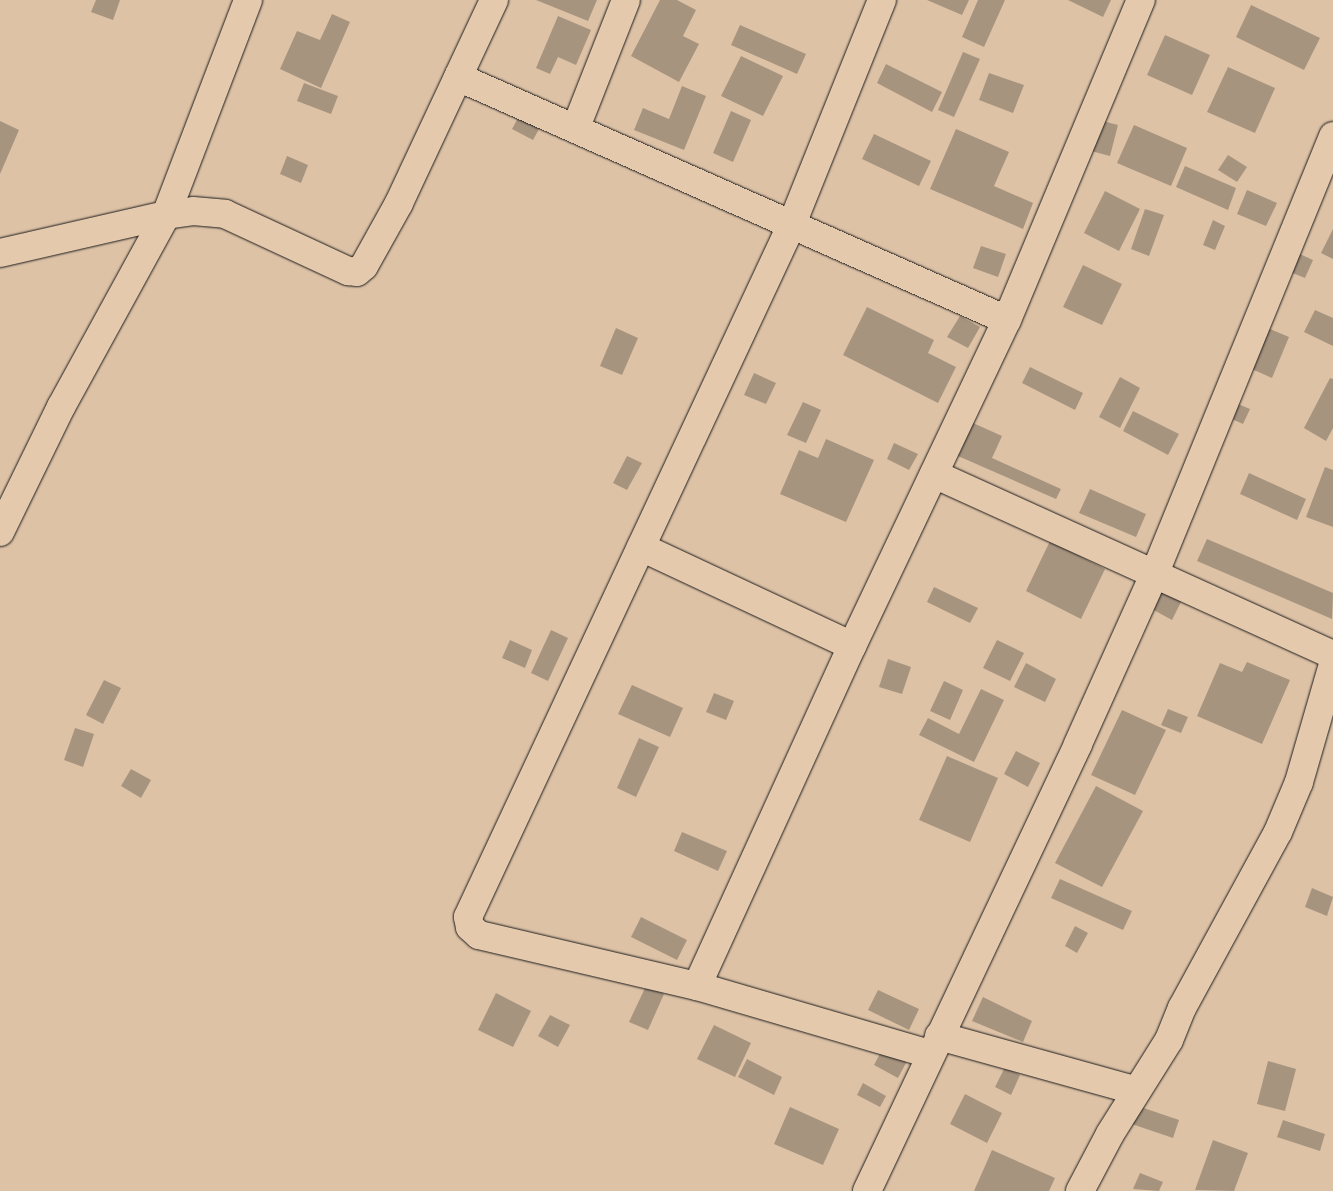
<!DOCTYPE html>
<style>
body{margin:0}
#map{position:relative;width:1333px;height:1191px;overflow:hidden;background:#ddc2a6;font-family:Kalam,sans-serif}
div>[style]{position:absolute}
.building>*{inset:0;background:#a7947f}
.roads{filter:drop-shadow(0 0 1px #1c1c1c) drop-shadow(0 0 1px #1c1c1c)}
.minor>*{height:28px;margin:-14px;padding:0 14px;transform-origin:14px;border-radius:14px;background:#e5c9ac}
span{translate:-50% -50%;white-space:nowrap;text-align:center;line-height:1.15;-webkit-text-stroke:4.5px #e5c9ac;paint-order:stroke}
</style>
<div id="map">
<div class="building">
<i style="clip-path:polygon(96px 0,120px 0,113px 20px,91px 12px)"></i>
<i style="clip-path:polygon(536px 0,597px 0,588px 21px)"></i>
<i style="clip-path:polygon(660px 0,677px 0,696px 10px,683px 36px,699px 44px,679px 82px,631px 56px)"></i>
<i style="clip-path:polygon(927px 0,969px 0,962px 15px)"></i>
<i style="clip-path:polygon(978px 0,1005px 0,984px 47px,962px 37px)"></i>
<i style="clip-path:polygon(1068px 0,1111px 0,1103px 17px)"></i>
<i style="clip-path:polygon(1251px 5px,1320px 38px,1304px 70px,1236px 37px)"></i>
<i style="clip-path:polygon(332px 14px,350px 22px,321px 88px,280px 69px,297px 31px,320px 40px)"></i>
<i style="clip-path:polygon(558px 16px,591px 30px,576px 65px,558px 57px,550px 74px,536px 68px)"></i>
<i style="clip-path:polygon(740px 25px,806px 54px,797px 74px,731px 45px)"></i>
<i style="clip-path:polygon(1165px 35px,1210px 55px,1192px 95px,1147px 75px)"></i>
<i style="clip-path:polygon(963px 52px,980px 59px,954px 117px,938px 110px)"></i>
<i style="clip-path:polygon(741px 56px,783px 76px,763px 116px,721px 96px)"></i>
<i style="clip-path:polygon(886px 64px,942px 92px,932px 112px,877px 83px)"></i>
<i style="clip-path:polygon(1228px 67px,1275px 88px,1255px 133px,1207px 112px)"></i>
<i style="clip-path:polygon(989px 73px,1024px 85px,1013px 113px,979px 100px)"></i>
<i style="clip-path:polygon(304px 83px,338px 96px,331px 114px,297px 101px)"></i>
<i style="clip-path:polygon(682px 86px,706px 96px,684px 150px,634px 130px,643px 108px,669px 119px)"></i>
<i style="clip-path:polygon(524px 107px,545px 118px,533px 140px,512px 129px)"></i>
<i style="clip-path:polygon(731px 111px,751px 120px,733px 162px,713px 153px)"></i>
<i style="clip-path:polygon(1099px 120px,1118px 125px,1110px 156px,1091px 151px)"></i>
<i style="clip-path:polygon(0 121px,19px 130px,0 174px)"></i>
<i style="clip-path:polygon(1134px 125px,1187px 148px,1171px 186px,1117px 163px)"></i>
<i style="clip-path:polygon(956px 129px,1009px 152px,994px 186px,1033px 203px,1023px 229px,930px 189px)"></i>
<i style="clip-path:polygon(874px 134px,931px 161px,919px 186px,862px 159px)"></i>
<i style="clip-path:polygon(1228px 155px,1247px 167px,1237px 182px,1218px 170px)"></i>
<i style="clip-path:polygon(287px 156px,308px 165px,301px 183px,280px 174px)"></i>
<i style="clip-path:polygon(1185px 166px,1236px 188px,1228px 210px,1176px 187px)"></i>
<i style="clip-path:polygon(1247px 190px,1277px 203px,1266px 226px,1237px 214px)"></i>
<i style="clip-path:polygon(1105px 191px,1140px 209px,1119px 251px,1084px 233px)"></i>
<i style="clip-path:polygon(1145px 209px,1164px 215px,1149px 256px,1131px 249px)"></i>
<i style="clip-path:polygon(1213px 220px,1225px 226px,1215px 250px,1203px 245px)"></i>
<i style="clip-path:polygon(1333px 229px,1333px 259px,1321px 253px)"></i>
<i style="clip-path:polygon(981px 246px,1006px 254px,998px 277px,973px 268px)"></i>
<i style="clip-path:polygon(1293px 251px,1313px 260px,1305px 278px,1285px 270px)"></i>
<i style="clip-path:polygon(1083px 265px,1122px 284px,1102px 325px,1063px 307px)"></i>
<i style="clip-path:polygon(867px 307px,934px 340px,928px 353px,956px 367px,938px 403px,843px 355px)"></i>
<i style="clip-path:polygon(1315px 310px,1333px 318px,1333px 346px,1304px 332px)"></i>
<i style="clip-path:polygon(960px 316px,980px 327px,968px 348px,947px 337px)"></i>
<i style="clip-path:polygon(1263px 326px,1289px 337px,1272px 378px,1245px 366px)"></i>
<i style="clip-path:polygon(616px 328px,638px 338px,622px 375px,600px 366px)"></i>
<i style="clip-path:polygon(1030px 367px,1083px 393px,1075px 410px,1022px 383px)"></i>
<i style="clip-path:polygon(754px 373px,776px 383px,766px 404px,744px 395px)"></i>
<i style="clip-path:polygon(1120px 377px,1140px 388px,1120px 428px,1099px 417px)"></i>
<i style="clip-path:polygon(1330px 378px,1333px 379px,1333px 428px,1326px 441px,1304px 428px)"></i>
<i style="clip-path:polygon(1231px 401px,1250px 409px,1243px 424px,1225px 416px)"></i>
<i style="clip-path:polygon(803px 402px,821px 410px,806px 443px,787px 435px)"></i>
<i style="clip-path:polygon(1133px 411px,1179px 434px,1168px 455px,1123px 431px)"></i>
<i style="clip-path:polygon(973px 423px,1002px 436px,992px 458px,1061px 489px,1056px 499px,958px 456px)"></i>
<i style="clip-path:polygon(826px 439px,874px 460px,846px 522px,780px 494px,799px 450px,818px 458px)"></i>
<i style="clip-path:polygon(894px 443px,918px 454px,909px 470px,887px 459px)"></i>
<i style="clip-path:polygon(627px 456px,642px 463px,627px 490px,613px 483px)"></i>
<i style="clip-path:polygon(1325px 467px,1333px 470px,1333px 527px,1306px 517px)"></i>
<i style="clip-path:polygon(1249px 473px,1306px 499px,1297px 520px,1240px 494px)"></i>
<i style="clip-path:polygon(1090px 489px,1146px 514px,1136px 537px,1079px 513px)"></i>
<i style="clip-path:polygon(1207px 539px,1333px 593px,1332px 619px,1197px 561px)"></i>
<i style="clip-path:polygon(1050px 541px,1105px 569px,1081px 619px,1026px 591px)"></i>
<i style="clip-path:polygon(934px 587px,978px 608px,970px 623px,927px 602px)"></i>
<i style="clip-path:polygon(1161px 587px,1183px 598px,1172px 620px,1150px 608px)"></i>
<i style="clip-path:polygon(551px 630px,568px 638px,548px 681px,531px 673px)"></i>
<i style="clip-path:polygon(510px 640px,532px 650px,525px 668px,502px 658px)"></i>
<i style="clip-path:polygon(997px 640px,1024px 653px,1010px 681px,983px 668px)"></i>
<i style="clip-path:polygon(888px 659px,911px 667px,902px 694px,879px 687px)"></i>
<i style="clip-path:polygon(1247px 662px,1290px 680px,1262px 744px,1197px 716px,1220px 663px,1242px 672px)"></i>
<i style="clip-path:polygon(1026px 663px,1056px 679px,1045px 702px,1014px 687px)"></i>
<i style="clip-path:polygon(104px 680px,121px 688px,103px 724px,86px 715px)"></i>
<i style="clip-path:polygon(944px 681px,963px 690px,950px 720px,930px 711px)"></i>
<i style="clip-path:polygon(632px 685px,683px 708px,670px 737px,618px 714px)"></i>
<i style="clip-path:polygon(981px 689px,1004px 700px,974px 762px,919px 735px,928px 718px,959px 734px)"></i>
<i style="clip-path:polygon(714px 693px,734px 701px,726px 720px,706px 712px)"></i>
<i style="clip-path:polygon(1168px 709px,1188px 717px,1181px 733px,1161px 725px)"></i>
<i style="clip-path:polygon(1122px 710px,1166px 730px,1135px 795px,1091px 775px)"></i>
<i style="clip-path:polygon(75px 728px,94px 734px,83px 767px,64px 760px)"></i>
<i style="clip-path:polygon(639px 738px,659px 747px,636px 797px,617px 788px)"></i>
<i style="clip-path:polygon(1016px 751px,1040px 763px,1028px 787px,1004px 774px)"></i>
<i style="clip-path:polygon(947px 756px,998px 778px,970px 842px,919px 820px)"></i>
<i style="clip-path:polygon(131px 769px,151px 780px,141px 798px,121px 786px)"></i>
<i style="clip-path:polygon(1096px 786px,1143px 811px,1102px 887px,1055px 863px)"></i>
<i style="clip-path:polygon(682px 832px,727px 851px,718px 871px,674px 851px)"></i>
<i style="clip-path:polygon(1060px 879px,1132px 911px,1123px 930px,1051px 898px)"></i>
<i style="clip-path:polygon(1312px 888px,1333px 897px,1327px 916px,1305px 907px)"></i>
<i style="clip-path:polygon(641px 917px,687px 940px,677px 960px,631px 937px)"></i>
<i style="clip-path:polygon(1075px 926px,1088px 933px,1077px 953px,1065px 946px)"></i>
<i style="clip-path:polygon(646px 986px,664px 994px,648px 1030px,629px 1022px)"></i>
<i style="clip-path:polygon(878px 990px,919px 1009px,909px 1030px,868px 1010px)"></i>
<i style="clip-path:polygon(496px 993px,531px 1011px,513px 1047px,478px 1030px)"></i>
<i style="clip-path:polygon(983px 997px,1032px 1021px,1023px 1042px,972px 1021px)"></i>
<i style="clip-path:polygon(550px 1015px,570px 1025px,558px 1047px,538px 1036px)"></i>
<i style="clip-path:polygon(714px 1025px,751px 1043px,735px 1077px,697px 1059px)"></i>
<i style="clip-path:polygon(883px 1048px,907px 1061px,898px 1078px,874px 1065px)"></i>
<i style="clip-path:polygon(747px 1059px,782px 1077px,774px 1095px,738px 1077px)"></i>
<i style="clip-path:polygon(1268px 1061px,1296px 1069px,1285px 1111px,1257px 1104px)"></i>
<i style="clip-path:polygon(1005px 1067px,1020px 1075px,1011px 1095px,995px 1087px)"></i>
<i style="clip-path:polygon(863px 1083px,886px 1096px,880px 1107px,857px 1095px)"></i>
<i style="clip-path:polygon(965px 1094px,1002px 1113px,987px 1143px,950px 1124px)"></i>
<i style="clip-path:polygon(1126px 1102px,1179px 1120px,1173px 1138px,1120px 1120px)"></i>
<i style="clip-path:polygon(790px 1107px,839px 1129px,823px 1165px,774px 1144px)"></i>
<i style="clip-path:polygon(1283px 1120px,1325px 1134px,1320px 1151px,1277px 1137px)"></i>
<i style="clip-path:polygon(1213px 1140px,1248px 1153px,1234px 1191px,1195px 1190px)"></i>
<i style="clip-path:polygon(992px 1150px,1055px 1178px,1049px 1191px,974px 1191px)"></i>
<i style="clip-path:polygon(1140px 1173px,1163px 1182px,1159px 1191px,1133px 1189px)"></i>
</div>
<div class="roads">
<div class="minor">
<i style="left:882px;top:0;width:241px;rotate:111.9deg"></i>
<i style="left:792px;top:224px;width:765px;rotate:115.06deg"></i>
<i style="left:468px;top:917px;width:10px;rotate:79deg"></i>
<i style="left:470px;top:927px;width:12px;rotate:42deg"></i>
<i style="left:479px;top:935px;width:224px;rotate:13.2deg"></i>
<i style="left:697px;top:986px;width:243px;rotate:16.3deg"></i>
<i style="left:458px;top:77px;width:600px;rotate:23.88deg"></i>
<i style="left:576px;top:127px;width:136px;rotate:-68.5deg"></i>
<i style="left:0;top:253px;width:170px;rotate:-12.9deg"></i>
<i style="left:166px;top:215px;width:230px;rotate:-69.1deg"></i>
<i style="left:934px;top:474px;width:438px;rotate:24.4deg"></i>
<i style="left:0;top:532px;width:139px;rotate:-64deg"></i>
<i style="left:61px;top:407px;width:219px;rotate:-61.3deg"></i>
<i style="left:166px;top:215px;width:27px;rotate:-8deg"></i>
<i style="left:193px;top:211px;width:32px;rotate:5deg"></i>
<i style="left:225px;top:214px;width:136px;rotate:24.9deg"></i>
<i style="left:348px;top:271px;width:9px;rotate:6deg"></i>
<i style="left:357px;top:272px;width:9px;rotate:-41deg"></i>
<i style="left:364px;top:266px;width:72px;rotate:-60.9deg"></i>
<i style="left:399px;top:203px;width:224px;rotate:-64.9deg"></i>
<i style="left:641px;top:547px;width:233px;rotate:25.1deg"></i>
<i style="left:697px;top:986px;width:374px;rotate:-65.5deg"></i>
<i style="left:852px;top:646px;width:361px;rotate:-64.6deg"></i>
<i style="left:1007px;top:320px;width:347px;rotate:-67.3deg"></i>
<i style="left:939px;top:1036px;width:205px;rotate:15.5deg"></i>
<i style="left:867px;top:1191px;width:494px;rotate:-64.7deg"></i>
<i style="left:1078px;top:744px;width:185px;rotate:-65.8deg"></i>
<i style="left:1154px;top:575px;width:474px;rotate:-67.8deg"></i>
<i style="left:1080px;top:1191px;width:64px;rotate:-62.2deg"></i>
<i style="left:1110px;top:1134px;width:111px;rotate:-57.9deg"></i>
<i style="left:1169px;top:1040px;width:35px;rotate:-68deg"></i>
<i style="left:1182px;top:1008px;width:200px;rotate:-61.4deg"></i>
<i style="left:1278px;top:832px;width:54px;rotate:-67.2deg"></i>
<i style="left:1299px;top:782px;width:123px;rotate:-73.9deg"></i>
</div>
</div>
</div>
